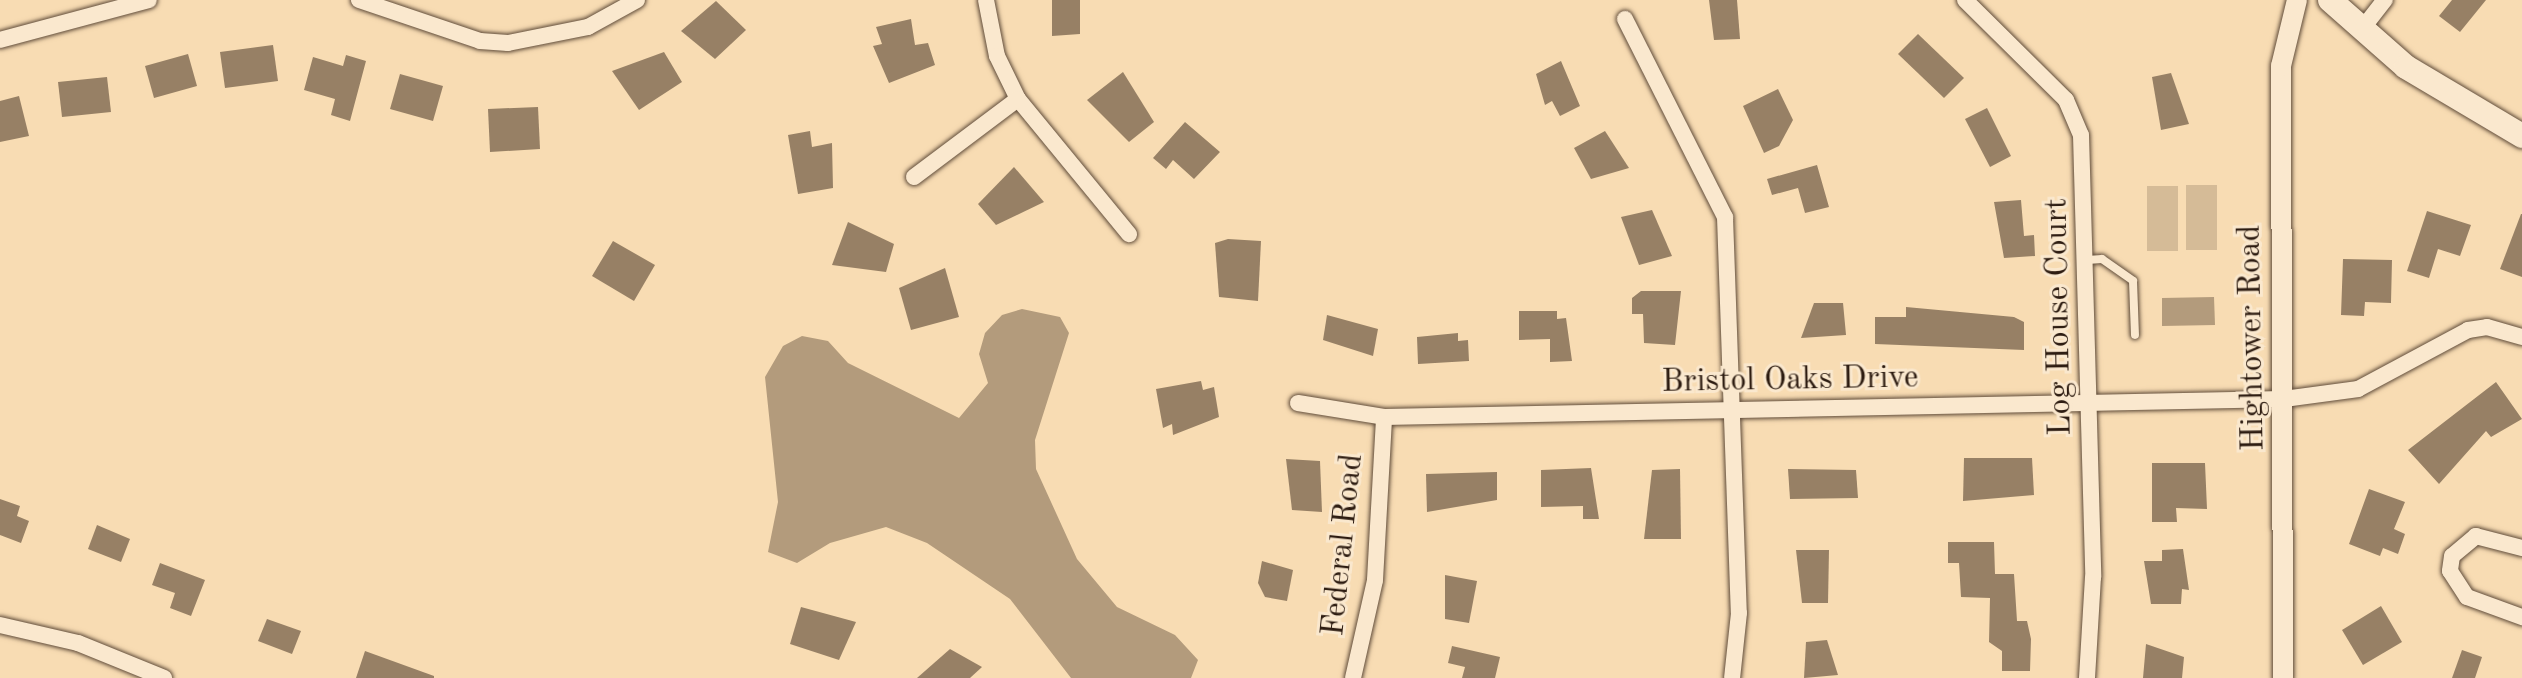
<!DOCTYPE html>
<style>
body{margin:0}
#map{position:relative;width:2522px;height:678px;overflow:hidden;background:#f8dcb3;font-family:"Old Standard TT",serif}
div>[style]{position:absolute}
.green>*{inset:0;background:#d5bb97}
.water>*{inset:0;background:#b39b7c}
.building>*{inset:0;background:#978065}
.roads{filter:drop-shadow(0 0 2px #604c3a) drop-shadow(0 0 2px #604c3a)}
.service>*{height:8px;margin:-4px;padding:0 4px;transform-origin:4px;border-radius:4px;background:#fae8ce}
.minor>*{height:16px;margin:-8px;padding:0 8px;transform-origin:8px;border-radius:8px;background:#fae8ce}
.tertiary>*{height:20px;margin:-10px;padding:0 10px;transform-origin:10px;border-radius:10px;background:#fae8ce}
.secondary>*{height:24px;margin:-12px;padding:0 12px;transform-origin:12px;border-radius:12px;background:#fae8ce}
span{translate:-50% -50%;white-space:nowrap;text-align:center;line-height:1.15;-webkit-text-stroke:6px #fae8ce;paint-order:stroke}
.street-label{font-size:32px;color:#2d1c11}
</style>
<div id="map">
<div class="green">
<i style="clip-path:polygon(2186px 185px,2217px 185px,2217px 250px,2186px 250px)"></i>
<i style="clip-path:polygon(2147px 186px,2178px 186px,2178px 251px,2147px 251px)"></i>
</div>
<div class="water">
<i style="clip-path:polygon(2214px 297px,2215px 325px,2162px 326px,2162px 298px)"></i>
<i style="clip-path:polygon(1022px 309px,1060px 317px,1069px 333px,1035px 440px,1036px 469px,1077px 559px,1117px 607px,1175px 635px,1198px 660px,1191px 678px,1071px 678px,1010px 599px,927px 543px,886px 527px,830px 543px,797px 563px,768px 552px,778px 502px,765px 377px,783px 346px,802px 336px,828px 341px,848px 363px,959px 418px,988px 383px,979px 354px,985px 333px,1002px 315px)"></i>
</div>
<div class="building">
<i style="clip-path:polygon(1052px 0,1080px 0,1080px 34px,1052px 36px)"></i>
<i style="clip-path:polygon(1709px 0,1737px 0,1740px 39px,1714px 40px)"></i>
<i style="clip-path:polygon(2452px 0,2486px 0,2460px 32px,2439px 16px)"></i>
<i style="clip-path:polygon(716px 1px,746px 30px,715px 59px,681px 31px)"></i>
<i style="clip-path:polygon(911px 19px,915px 45px,928px 43px,935px 65px,889px 83px,873px 46px,882px 44px,876px 27px)"></i>
<i style="clip-path:polygon(1918px 34px,1964px 78px,1944px 98px,1898px 54px)"></i>
<i style="clip-path:polygon(273px 45px,278px 81px,225px 88px,220px 52px)"></i>
<i style="clip-path:polygon(664px 52px,682px 82px,639px 110px,612px 71px)"></i>
<i style="clip-path:polygon(188px 54px,197px 86px,154px 98px,145px 66px)"></i>
<i style="clip-path:polygon(346px 55px,366px 61px,350px 121px,331px 115px,335px 99px,304px 90px,313px 57px,343px 66px)"></i>
<i style="clip-path:polygon(1561px 61px,1580px 106px,1560px 116px,1552px 101px,1545px 105px,1536px 74px)"></i>
<i style="clip-path:polygon(1123px 72px,1154px 122px,1129px 142px,1087px 100px)"></i>
<i style="clip-path:polygon(2171px 73px,2189px 124px,2161px 130px,2152px 77px)"></i>
<i style="clip-path:polygon(400px 74px,443px 86px,433px 121px,390px 109px)"></i>
<i style="clip-path:polygon(107px 77px,111px 112px,62px 117px,58px 82px)"></i>
<i style="clip-path:polygon(1778px 89px,1793px 120px,1779px 146px,1764px 153px,1743px 106px)"></i>
<i style="clip-path:polygon(19px 96px,29px 136px,0 142px,0 101px)"></i>
<i style="clip-path:polygon(538px 107px,540px 149px,490px 152px,488px 109px)"></i>
<i style="clip-path:polygon(1987px 108px,2011px 156px,1990px 167px,1965px 119px)"></i>
<i style="clip-path:polygon(1185px 122px,1220px 152px,1194px 179px,1173px 160px,1166px 169px,1153px 158px)"></i>
<i style="clip-path:polygon(810px 131px,812px 147px,832px 143px,833px 188px,798px 194px,788px 135px)"></i>
<i style="clip-path:polygon(1605px 131px,1629px 168px,1591px 179px,1574px 148px)"></i>
<i style="clip-path:polygon(1817px 165px,1829px 207px,1805px 213px,1798px 188px,1772px 195px,1767px 179px)"></i>
<i style="clip-path:polygon(1014px 167px,1044px 202px,996px 225px,978px 204px)"></i>
<i style="clip-path:polygon(2021px 200px,2024px 236px,2034px 235px,2035px 256px,2004px 258px,1994px 202px)"></i>
<i style="clip-path:polygon(1652px 210px,1672px 256px,1639px 265px,1621px 217px)"></i>
<i style="clip-path:polygon(2427px 211px,2471px 225px,2460px 256px,2438px 249px,2429px 278px,2407px 271px)"></i>
<i style="clip-path:polygon(2521px 214px,2522px 214px,2522px 277px,2500px 269px)"></i>
<i style="clip-path:polygon(848px 222px,894px 244px,886px 272px,832px 265px)"></i>
<i style="clip-path:polygon(1228px 239px,1261px 241px,1258px 301px,1219px 297px,1215px 243px)"></i>
<i style="clip-path:polygon(613px 241px,655px 265px,634px 301px,592px 276px)"></i>
<i style="clip-path:polygon(2343px 259px,2392px 260px,2391px 303px,2365px 302px,2364px 316px,2341px 315px)"></i>
<i style="clip-path:polygon(945px 268px,959px 317px,911px 330px,899px 288px)"></i>
<i style="clip-path:polygon(1641px 291px,1681px 291px,1675px 345px,1644px 343px,1643px 314px,1632px 314px,1632px 298px)"></i>
<i style="clip-path:polygon(1814px 303px,1843px 303px,1846px 335px,1801px 338px)"></i>
<i style="clip-path:polygon(1906px 307px,2014px 317px,2024px 322px,2024px 350px,1875px 344px,1875px 317px,1906px 317px)"></i>
<i style="clip-path:polygon(1519px 311px,1557px 311px,1557px 319px,1566px 318px,1572px 361px,1550px 362px,1550px 339px,1519px 340px)"></i>
<i style="clip-path:polygon(1327px 315px,1378px 329px,1373px 356px,1323px 340px)"></i>
<i style="clip-path:polygon(1458px 333px,1458px 341px,1468px 340px,1469px 361px,1418px 364px,1417px 337px)"></i>
<i style="clip-path:polygon(1201px 381px,1203px 390px,1214px 387px,1219px 417px,1173px 435px,1172px 424px,1163px 428px,1156px 389px)"></i>
<i style="clip-path:polygon(2496px 382px,2522px 419px,2491px 437px,2486px 431px,2439px 484px,2408px 450px)"></i>
<i style="clip-path:polygon(1964px 458px,2032px 458px,2034px 495px,1963px 501px)"></i>
<i style="clip-path:polygon(1286px 459px,1320px 461px,1322px 512px,1292px 510px)"></i>
<i style="clip-path:polygon(2152px 463px,2205px 463px,2207px 509px,2176px 508px,2177px 522px,2152px 522px)"></i>
<i style="clip-path:polygon(1591px 468px,1599px 519px,1583px 519px,1583px 506px,1541px 507px,1541px 470px)"></i>
<i style="clip-path:polygon(1680px 469px,1681px 539px,1644px 539px,1652px 470px)"></i>
<i style="clip-path:polygon(1788px 469px,1856px 470px,1858px 498px,1790px 499px)"></i>
<i style="clip-path:polygon(1497px 472px,1497px 500px,1427px 512px,1426px 474px)"></i>
<i style="clip-path:polygon(2369px 489px,2405px 502px,2394px 529px,2405px 534px,2398px 554px,2383px 548px,2380px 556px,2349px 544px)"></i>
<i style="clip-path:polygon(0 499px,20px 506px,17px 516px,29px 521px,21px 543px,0 535px)"></i>
<i style="clip-path:polygon(97px 525px,130px 539px,121px 562px,88px 549px)"></i>
<i style="clip-path:polygon(1948px 542px,1994px 542px,1995px 574px,2014px 574px,2017px 621px,2027px 621px,2031px 639px,2030px 671px,2002px 671px,2002px 651px,1989px 642px,1990px 598px,1961px 597px,1959px 563px,1948px 563px)"></i>
<i style="clip-path:polygon(2183px 549px,2189px 590px,2182px 589px,2181px 604px,2151px 604px,2144px 561px,2162px 561px,2162px 550px)"></i>
<i style="clip-path:polygon(1796px 550px,1829px 550px,1828px 603px,1802px 603px)"></i>
<i style="clip-path:polygon(1262px 561px,1293px 570px,1287px 601px,1265px 597px,1258px 583px)"></i>
<i style="clip-path:polygon(160px 563px,205px 580px,191px 616px,170px 608px,175px 593px,152px 585px)"></i>
<i style="clip-path:polygon(1445px 575px,1477px 581px,1469px 623px,1445px 619px)"></i>
<i style="clip-path:polygon(2381px 606px,2402px 642px,2363px 665px,2342px 630px)"></i>
<i style="clip-path:polygon(801px 607px,856px 622px,839px 660px,790px 644px)"></i>
<i style="clip-path:polygon(267px 619px,301px 631px,292px 654px,258px 641px)"></i>
<i style="clip-path:polygon(1827px 640px,1838px 675px,1804px 678px,1806px 642px)"></i>
<i style="clip-path:polygon(2146px 644px,2184px 657px,2182px 678px,2143px 678px)"></i>
<i style="clip-path:polygon(1452px 646px,1500px 657px,1495px 678px,1462px 678px,1465px 667px,1448px 663px)"></i>
<i style="clip-path:polygon(950px 649px,982px 667px,970px 678px,917px 678px)"></i>
<i style="clip-path:polygon(2462px 650px,2482px 657px,2475px 678px,2452px 678px)"></i>
<i style="clip-path:polygon(365px 651px,434px 676px,434px 678px,356px 678px)"></i>
</div>
<div class="roads">
<div class="service">
<i style="left:2087px;top:260px;width:15px;rotate:-4deg"></i>
<i style="left:2102px;top:259px;width:38px;rotate:35deg"></i>
<i style="left:2133px;top:281px;width:54px;rotate:87.9deg"></i>
</div>
<div class="minor">
<i style="left:359px;top:0;width:128px;rotate:18.7deg"></i>
<i style="left:480px;top:41px;width:28px;rotate:4deg"></i>
<i style="left:508px;top:43px;width:82px;rotate:-11.3deg"></i>
<i style="left:588px;top:27px;width:56px;rotate:-28.9deg"></i>
<i style="left:986px;top:0;width:57px;rotate:78.9deg"></i>
<i style="left:997px;top:56px;width:48px;rotate:64deg"></i>
<i style="left:1018px;top:99px;width:175px;rotate:50.6deg"></i>
<i style="left:1965px;top:0;width:142px;rotate:44.7deg"></i>
<i style="left:2066px;top:100px;width:38px;rotate:67deg"></i>
<i style="left:2081px;top:135px;width:442px;rotate:88.4deg"></i>
<i style="left:2093px;top:577px;width:101px;rotate:93.4deg"></i>
<i style="left:1625px;top:19px;width:222px;rotate:63.2deg"></i>
<i style="left:1725px;top:217px;width:396px;rotate:88deg"></i>
<i style="left:1739px;top:613px;width:65px;rotate:96.1deg"></i>
<i style="left:2362px;top:29px;width:37px;rotate:-52deg"></i>
<i style="left:0;top:40px;width:154px;rotate:-15deg"></i>
<i style="left:914px;top:177px;width:130px;rotate:-36.9deg"></i>
<i style="left:1298px;top:403px;width:87px;rotate:9.2deg"></i>
<i style="left:1384px;top:417px;width:900px;rotate:-1.15deg"></i>
<i style="left:2284px;top:399px;width:75px;rotate:-7.7deg"></i>
<i style="left:2358px;top:389px;width:125px;rotate:-28.2deg"></i>
<i style="left:2468px;top:330px;width:19px;rotate:-9deg"></i>
<i style="left:2487px;top:327px;width:36px;rotate:16deg"></i>
<i style="left:2522px;top:548px;width:48px;rotate:-165.4deg"></i>
<i style="left:2476px;top:536px;width:31px;rotate:140deg"></i>
<i style="left:2452px;top:556px;width:15px;rotate:98deg"></i>
<i style="left:2450px;top:571px;width:31px;rotate:57deg"></i>
<i style="left:2467px;top:597px;width:59px;rotate:20deg"></i>
<i style="left:0;top:625px;width:80px;rotate:13deg"></i>
<i style="left:78px;top:643px;width:93px;rotate:22.1deg"></i>
<i style="left:1353px;top:678px;width:100px;rotate:-77.3deg"></i>
<i style="left:1375px;top:580px;width:163px;rotate:-86.8deg"></i>
</div>
<div class="tertiary">
<i style="left:2283px;top:678px;width:612px;rotate:-90.19deg"></i>
<i style="left:2281px;top:66px;width:68px;rotate:-76.4deg"></i>
</div>
<div class="secondary">
<i style="left:2330px;top:0;width:101px;rotate:41.4deg"></i>
<i style="left:2406px;top:67px;width:135px;rotate:30.7deg"></i>
</div>
</div>
<div class="street-label">
<span style="left:2060px;top:317px;rotate:-91deg">Log House Court</span>
<span style="left:2253px;top:338px;rotate:-91deg">Hightower Road</span>
<span style="left:1790px;top:381px;rotate:-1deg">Bristol Oaks Drive</span>
<span style="left:1344px;top:545px;rotate:-84deg">Federal Road</span>
</div>
</div>
